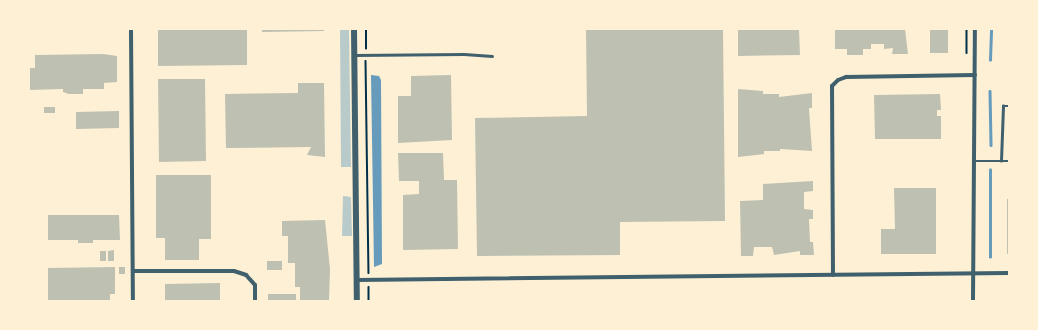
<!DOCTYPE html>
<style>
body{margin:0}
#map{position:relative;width:1038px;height:330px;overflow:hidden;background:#fdf0d5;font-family:"Titillium Web",sans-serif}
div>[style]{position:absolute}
.green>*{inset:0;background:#b9caca}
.water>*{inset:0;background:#669bbc}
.stream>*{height:2.5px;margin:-1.25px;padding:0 1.25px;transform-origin:1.25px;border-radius:1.25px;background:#669bbc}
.building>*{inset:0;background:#bec0b2}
.path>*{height:1.5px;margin:-0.75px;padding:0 0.75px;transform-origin:0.75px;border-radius:0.75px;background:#003049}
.service>*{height:2.5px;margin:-1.25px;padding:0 1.25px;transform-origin:1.25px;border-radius:1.25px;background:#3f606c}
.minor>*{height:4px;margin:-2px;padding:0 2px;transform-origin:2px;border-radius:2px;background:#3f606c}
.tertiary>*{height:6px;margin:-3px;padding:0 3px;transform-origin:3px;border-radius:3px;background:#3f606c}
span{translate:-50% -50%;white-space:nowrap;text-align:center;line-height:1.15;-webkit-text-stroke:4px #fdf0d5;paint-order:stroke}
.frame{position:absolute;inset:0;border:30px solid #fdf0d5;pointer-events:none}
</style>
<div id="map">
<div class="green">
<i style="clip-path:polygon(340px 29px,349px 29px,351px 167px,341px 167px)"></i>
<i style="clip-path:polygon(343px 196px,351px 197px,352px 236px,342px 236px)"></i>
</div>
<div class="water">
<i style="clip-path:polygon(371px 75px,379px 76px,381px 80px,382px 264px,374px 267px)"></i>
</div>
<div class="stream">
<i style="left:990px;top:60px;width:31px;rotate:-88deg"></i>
<i style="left:990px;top:91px;width:54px;rotate:88.9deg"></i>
<i style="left:990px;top:257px;width:87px;rotate:-90deg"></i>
</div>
<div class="building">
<i style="clip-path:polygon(158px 29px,247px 29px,247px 65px,158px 66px)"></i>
<i style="clip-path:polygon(262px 29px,324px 29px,324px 31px,262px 32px)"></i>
<i style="clip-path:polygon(586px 29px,723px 29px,725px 221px,620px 222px,620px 255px,477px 256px,475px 118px,587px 116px)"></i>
<i style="clip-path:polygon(738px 29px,799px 29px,800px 55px,738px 56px)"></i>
<i style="clip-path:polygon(835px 29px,905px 29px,908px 54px,892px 54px,893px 48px,884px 49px,884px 44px,871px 44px,871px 49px,863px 49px,863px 55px,847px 55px,847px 49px,835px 49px)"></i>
<i style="clip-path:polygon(930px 29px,948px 29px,948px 53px,930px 53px)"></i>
<i style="clip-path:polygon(103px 54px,117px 56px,117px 82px,104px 83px,104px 89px,83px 89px,83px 94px,69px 94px,63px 92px,63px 89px,29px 90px,29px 68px,35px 68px,35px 55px)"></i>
<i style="clip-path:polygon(451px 75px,452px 140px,398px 143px,398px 96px,411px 96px,411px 76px)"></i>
<i style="clip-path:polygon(158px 79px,205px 79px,206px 161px,159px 162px)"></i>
<i style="clip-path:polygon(298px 83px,324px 83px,325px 157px,307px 155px,311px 147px,226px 148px,225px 94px,298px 93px)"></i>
<i style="clip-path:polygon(738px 89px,763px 91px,763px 94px,779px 94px,779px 97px,812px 93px,812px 108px,809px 108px,812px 151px,780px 149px,780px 151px,764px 151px,764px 154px,738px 157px)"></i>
<i style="clip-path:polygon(940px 94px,941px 110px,937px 110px,937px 116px,941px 116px,941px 139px,875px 139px,874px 95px)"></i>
<i style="clip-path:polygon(44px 107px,55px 107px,55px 113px,44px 113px)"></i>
<i style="clip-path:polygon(119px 111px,119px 128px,76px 129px,76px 112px)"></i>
<i style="clip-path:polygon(398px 153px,443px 153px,444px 180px,457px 180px,458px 249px,403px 250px,403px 195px,419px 194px,419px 181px,399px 181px)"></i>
<i style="clip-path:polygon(156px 175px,211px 175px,211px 239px,199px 239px,199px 260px,165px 260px,165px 238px,156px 238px)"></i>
<i style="clip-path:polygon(813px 181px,813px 191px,804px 192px,804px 209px,813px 210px,813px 219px,809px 219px,810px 242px,813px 242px,814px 255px,800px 255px,800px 251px,774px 255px,772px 247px,754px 247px,753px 256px,741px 256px,740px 201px,763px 200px,763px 184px)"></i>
<i style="clip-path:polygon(894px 188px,936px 188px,936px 254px,881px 254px,881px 229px,895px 229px)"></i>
<i style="clip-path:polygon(1007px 199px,1009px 199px,1009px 253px,1007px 254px)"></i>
<i style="clip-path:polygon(48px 215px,119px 215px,120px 240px,93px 240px,93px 243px,78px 243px,78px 240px,48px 240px)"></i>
<i style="clip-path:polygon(325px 220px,330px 269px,329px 301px,300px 301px,300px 287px,295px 287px,295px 263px,288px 263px,288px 236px,282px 236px,282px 221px)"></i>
<i style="clip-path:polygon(114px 250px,114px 261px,108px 261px,108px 251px)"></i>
<i style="clip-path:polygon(100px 251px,106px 251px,106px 261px,100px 261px)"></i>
<i style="clip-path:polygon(267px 261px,282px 261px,282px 270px,267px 270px)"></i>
<i style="clip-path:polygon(115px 267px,115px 294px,110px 294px,110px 301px,48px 301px,48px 268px)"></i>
<i style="clip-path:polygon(119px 267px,125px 267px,125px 274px,119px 274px)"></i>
<i style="clip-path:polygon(220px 283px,220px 301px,165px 301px,165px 284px)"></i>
<i style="clip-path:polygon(268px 294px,296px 294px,296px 301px,268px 301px)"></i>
</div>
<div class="path">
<i style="left:967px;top:29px;width:24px;rotate:90deg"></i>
<i style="left:366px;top:49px;width:20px;rotate:-90deg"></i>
<i style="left:366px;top:61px;width:212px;rotate:89.2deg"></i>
<i style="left:369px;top:287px;width:14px;rotate:90deg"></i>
</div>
<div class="service">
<i style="left:355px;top:55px;width:109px;rotate:-0.5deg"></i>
<i style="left:464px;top:54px;width:28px;rotate:4deg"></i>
<i style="left:974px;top:161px;width:35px"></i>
<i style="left:1001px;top:161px;width:55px;rotate:-87.9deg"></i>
<i style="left:1003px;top:106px;width:6px"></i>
</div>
<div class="minor">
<i style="left:131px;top:29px;width:272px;rotate:89.6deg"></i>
<i style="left:133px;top:271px;width:101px"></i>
<i style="left:234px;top:271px;width:13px;rotate:18deg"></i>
<i style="left:246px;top:275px;width:13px;rotate:48deg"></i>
<i style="left:255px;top:285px;width:16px;rotate:90deg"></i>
<i style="left:833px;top:275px;width:189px;rotate:-90.3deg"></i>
<i style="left:832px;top:86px;width:8px;rotate:-45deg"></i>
<i style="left:838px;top:80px;width:9px;rotate:-21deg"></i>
<i style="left:846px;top:77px;width:129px;rotate:-0.9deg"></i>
<i style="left:357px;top:280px;width:652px;rotate:-0.62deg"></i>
<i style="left:973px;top:301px;width:272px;rotate:-89.6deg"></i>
</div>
<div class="tertiary">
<i style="left:354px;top:29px;width:272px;rotate:89.4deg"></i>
</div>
<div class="frame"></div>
</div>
